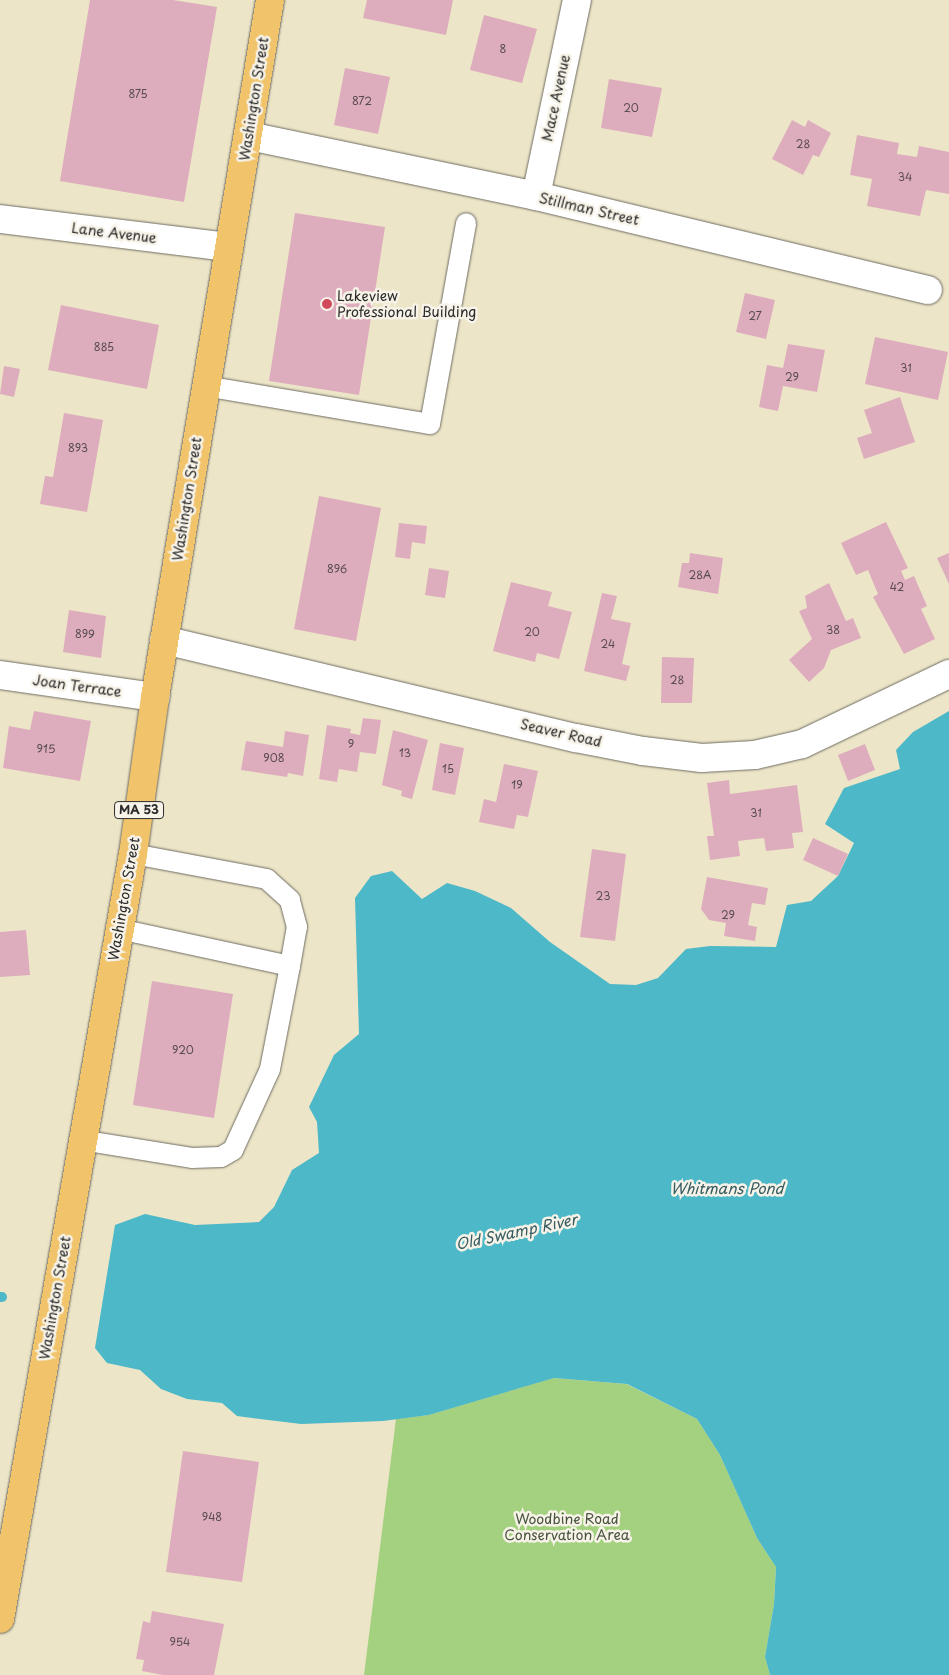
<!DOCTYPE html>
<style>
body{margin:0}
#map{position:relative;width:949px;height:1675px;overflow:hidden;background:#ece5c8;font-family:"Playpen Sans",sans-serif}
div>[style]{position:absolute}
.green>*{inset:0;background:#a3d17f}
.water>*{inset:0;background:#4cb8c8}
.stream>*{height:10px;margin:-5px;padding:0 5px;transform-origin:5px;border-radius:5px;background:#4cb8c8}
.building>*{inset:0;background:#deadbd}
.roads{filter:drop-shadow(0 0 1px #6f6c62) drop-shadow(0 0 1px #6f6c62)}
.lane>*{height:20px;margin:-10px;padding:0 10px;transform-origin:10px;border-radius:10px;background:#fff}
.street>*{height:28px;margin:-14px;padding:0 14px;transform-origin:14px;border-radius:14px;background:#fff}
.primary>*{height:28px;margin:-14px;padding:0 14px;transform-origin:14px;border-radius:14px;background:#f1c36a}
.dots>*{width:14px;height:14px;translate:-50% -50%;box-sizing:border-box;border:2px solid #f7f3e8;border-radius:50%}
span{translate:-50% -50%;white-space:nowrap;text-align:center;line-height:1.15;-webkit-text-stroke:5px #f7f3e8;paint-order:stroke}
.number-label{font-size:11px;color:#584c50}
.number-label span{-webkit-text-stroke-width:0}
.shield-label span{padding:1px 4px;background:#f7f3e8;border:1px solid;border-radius:4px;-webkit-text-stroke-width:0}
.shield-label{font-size:12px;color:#2b2b2b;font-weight:700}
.street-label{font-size:14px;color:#2b2b2b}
.poi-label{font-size:14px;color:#2b2b2b}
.left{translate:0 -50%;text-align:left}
.park-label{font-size:14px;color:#495440}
.water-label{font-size:15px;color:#375c62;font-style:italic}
</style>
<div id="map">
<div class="green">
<i style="clip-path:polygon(553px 1378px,626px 1384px,697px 1419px,720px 1455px,757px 1538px,776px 1567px,774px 1604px,765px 1657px,770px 1675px,364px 1675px,396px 1419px,429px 1415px)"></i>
</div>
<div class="water">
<i style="clip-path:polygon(949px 711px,949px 1675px,770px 1675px,765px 1657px,774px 1604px,776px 1567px,757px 1538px,720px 1455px,697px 1419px,627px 1384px,554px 1378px,429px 1415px,383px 1421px,301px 1424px,237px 1416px,222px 1403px,187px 1399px,161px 1389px,140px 1370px,107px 1363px,95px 1348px,115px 1225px,145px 1214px,195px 1225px,259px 1222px,274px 1207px,292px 1170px,319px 1153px,317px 1122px,309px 1107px,334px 1055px,359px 1034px,355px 898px,371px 876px,392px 871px,422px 899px,447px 883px,475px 891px,511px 908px,550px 942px,610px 984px,636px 985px,658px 978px,686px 949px,710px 946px,776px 947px,787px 905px,811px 901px,838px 876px,854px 843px,825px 824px,844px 788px,900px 769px,896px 750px,913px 732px)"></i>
</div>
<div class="stream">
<i style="left:0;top:1297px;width:2px"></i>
</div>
<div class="building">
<i style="clip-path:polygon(90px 0,173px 0,217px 7px,184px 202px,60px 181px)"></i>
<i style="clip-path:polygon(367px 0,453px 0,446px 35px,363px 18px)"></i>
<i style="clip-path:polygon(484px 15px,537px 29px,522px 83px,470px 70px)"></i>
<i style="clip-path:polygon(345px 68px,390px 77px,378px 134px,334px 125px)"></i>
<i style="clip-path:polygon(609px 79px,662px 88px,652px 137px,601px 128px)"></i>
<i style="clip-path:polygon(792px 120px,805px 127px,808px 120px,831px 133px,819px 157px,813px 155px,803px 175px,772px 159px)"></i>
<i style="clip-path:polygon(857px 135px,899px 143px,897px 154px,917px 157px,919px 146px,949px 152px,949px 194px,926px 190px,920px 216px,867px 206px,872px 179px,850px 175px)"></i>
<i style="clip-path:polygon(295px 213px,385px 227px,359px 395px,269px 381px)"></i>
<i style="clip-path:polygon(745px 293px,775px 300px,766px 339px,736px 332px)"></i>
<i style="clip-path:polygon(61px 305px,159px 325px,147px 389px,48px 370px)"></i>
<i style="clip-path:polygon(875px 337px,948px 352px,938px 400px,865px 384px)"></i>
<i style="clip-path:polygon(788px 344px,825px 350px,817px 392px,783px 386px,778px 411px,759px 407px,767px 365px,783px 368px)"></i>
<i style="clip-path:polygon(4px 366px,20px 369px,14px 397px,0 394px)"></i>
<i style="clip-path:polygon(900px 397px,915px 442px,864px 459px,857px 438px,872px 433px,864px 410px)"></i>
<i style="clip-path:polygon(64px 413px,103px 420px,87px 512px,40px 504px,45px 476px,53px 477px)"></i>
<i style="clip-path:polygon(319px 496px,381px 508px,356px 641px,294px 629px)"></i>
<i style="clip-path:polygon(886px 522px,908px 568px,901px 571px,905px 580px,914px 576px,927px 606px,921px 609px,935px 639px,904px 654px,873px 597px,878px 594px,868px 570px,856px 575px,841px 543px)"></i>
<i style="clip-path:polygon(399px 523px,427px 526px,425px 544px,412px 542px,410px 559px,395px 557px)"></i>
<i style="clip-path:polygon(690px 553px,723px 558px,718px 594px,678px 587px,682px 563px,689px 563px)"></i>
<i style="clip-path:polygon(949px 553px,949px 584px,937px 558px)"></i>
<i style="clip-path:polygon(429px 568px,449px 571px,445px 598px,425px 595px)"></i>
<i style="clip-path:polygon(511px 582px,552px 592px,548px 606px,572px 612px,559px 659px,537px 653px,535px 662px,493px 651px)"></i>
<i style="clip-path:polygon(829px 583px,846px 621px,853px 618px,861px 638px,831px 650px,824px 668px,809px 682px,789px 660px,812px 639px,799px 611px,807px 608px,805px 596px)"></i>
<i style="clip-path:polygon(602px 593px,617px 596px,611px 619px,631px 623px,622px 664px,630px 666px,626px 681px,584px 671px)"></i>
<i style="clip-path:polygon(69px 610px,106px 616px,101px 658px,63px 652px)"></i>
<i style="clip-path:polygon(662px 657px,694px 658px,692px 703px,661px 703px)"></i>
<i style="clip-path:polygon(34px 711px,91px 721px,80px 781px,3px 768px,9px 726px,30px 730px)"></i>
<i style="clip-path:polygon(363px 718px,381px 720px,376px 754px,360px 752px,357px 772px,339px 769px,337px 782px,319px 779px,327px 725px,351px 729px,350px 733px,360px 735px)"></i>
<i style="clip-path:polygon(393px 730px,428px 740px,412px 799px,401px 796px,402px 791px,382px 785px)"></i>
<i style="clip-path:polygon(285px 731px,309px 735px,303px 776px,288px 773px,287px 777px,241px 770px,246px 741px,283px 747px)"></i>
<i style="clip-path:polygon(440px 743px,464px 748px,455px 795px,432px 790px)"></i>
<i style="clip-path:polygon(865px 744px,875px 770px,848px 781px,838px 755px)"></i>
<i style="clip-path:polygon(504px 764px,538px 771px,528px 817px,517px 815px,514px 829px,479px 822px,484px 799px,496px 802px)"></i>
<i style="clip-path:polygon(729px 780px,730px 794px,797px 785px,803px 832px,792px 833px,794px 848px,766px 851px,764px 838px,738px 841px,740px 856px,710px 860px,707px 836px,714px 836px,707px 783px)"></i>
<i style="clip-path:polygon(813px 838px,848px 854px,838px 876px,803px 860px)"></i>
<i style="clip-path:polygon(592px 849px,626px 854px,615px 941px,580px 937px)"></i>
<i style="clip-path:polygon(707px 877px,768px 888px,765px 905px,752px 903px,748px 925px,757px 927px,755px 941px,724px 936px,726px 923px,709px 920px,701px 909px)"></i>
<i style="clip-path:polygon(26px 930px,30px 975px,0 977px,0 932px)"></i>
<i style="clip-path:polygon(152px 981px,233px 994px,214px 1118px,133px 1105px)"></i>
<i style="clip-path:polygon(183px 1451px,259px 1462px,242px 1582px,166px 1572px)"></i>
<i style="clip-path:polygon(152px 1611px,224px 1624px,214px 1675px,163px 1675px,142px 1671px,144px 1660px,136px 1659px,143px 1621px,150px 1623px)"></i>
</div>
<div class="roads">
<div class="lane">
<i style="left:205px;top:386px;width:228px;rotate:9.6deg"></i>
<i style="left:430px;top:424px;width:204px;rotate:-79.8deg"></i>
<i style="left:119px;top:929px;width:175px;rotate:12.2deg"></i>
<i style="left:290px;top:966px;width:40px;rotate:-80deg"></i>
<i style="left:297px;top:927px;width:28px;rotate:-105deg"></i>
<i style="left:290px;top:900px;width:31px;rotate:-138deg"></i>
<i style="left:267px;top:879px;width:136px;rotate:-169.4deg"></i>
<i style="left:81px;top:1140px;width:112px;rotate:9.2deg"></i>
<i style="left:192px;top:1158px;width:29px;rotate:-2deg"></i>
<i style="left:221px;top:1157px;width:14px;rotate:-30deg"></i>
<i style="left:233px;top:1150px;width:89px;rotate:-65.4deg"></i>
<i style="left:270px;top:1069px;width:105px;rotate:-79deg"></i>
</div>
<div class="street">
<i style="left:249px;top:136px;width:293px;rotate:11.8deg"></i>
<i style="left:536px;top:196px;width:403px;rotate:13.5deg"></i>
<i style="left:536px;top:196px;width:200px;rotate:-78.2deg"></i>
<i style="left:0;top:219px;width:230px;rotate:7deg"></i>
<i style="left:164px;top:640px;width:423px;rotate:13.4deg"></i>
<i style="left:576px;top:738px;width:68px;rotate:11deg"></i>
<i style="left:643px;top:751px;width:59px;rotate:6.8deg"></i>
<i style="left:702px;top:758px;width:53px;rotate:-3.2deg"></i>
<i style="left:755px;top:755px;width:48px;rotate:-13.2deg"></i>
<i style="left:802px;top:744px;width:163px;rotate:-25.5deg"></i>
<i style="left:0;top:675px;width:157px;rotate:8.1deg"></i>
</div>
<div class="primary">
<i style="left:0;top:1619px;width:776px;rotate:-80.14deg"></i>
<i style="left:133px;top:854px;width:159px;rotate:-82deg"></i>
<i style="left:155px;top:697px;width:706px;rotate:-80.63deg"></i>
</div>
</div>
<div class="dots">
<i style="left:327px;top:304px;background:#d1495b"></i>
</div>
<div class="number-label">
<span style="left:503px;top:49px">8</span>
<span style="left:138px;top:94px">875</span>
<span style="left:362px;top:101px">872</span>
<span style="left:631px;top:108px">20</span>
<span style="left:803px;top:144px">28</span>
<span style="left:905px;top:177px">34</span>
<span style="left:755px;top:316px">27</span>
<span style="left:104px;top:347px">885</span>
<span style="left:906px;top:368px">31</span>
<span style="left:792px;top:377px">29</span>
<span style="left:78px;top:448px">893</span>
<span style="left:337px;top:569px">896</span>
<span style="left:700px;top:575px">28A</span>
<span style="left:897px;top:587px">42</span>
<span style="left:833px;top:630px">38</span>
<span style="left:532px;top:632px">20</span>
<span style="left:85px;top:634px">899</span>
<span style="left:608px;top:644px">24</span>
<span style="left:677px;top:680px">28</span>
<span style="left:351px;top:744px">9</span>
<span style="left:46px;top:749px">915</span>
<span style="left:405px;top:753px">13</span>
<span style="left:274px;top:758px">908</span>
<span style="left:448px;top:769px">15</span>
<span style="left:517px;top:785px">19</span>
<span style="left:756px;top:813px">31</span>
<span style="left:603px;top:896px">23</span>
<span style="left:728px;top:915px">29</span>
<span style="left:183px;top:1050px">920</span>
<span style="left:212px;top:1517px">948</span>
<span style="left:180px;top:1642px">954</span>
</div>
<div class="shield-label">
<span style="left:139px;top:810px">MA 53</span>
</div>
<div class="street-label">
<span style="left:556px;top:98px;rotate:-78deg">Mace Avenue</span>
<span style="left:254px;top:99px;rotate:-81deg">Washington Street</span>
<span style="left:589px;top:209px;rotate:13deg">Stillman Street</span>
<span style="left:114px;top:233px;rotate:7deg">Lane Avenue</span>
<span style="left:187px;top:499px;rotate:-81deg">Washington Street</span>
<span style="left:77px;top:686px;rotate:8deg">Joan Terrace</span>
<span style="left:561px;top:733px;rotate:13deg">Seaver Road</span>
<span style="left:124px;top:899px;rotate:-80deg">Washington Street</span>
<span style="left:55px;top:1298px;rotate:-80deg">Washington Street</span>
</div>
<div class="poi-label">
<span class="left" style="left:337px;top:304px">Lakeview<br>Professional Building</span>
</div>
<div class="park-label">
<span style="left:567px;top:1527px">Woodbine Road<br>Conservation Area</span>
</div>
<div class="water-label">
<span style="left:727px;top:1188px">Whitmans Pond</span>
<span style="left:516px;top:1231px;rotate:-12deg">Old Swamp River</span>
</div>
</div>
